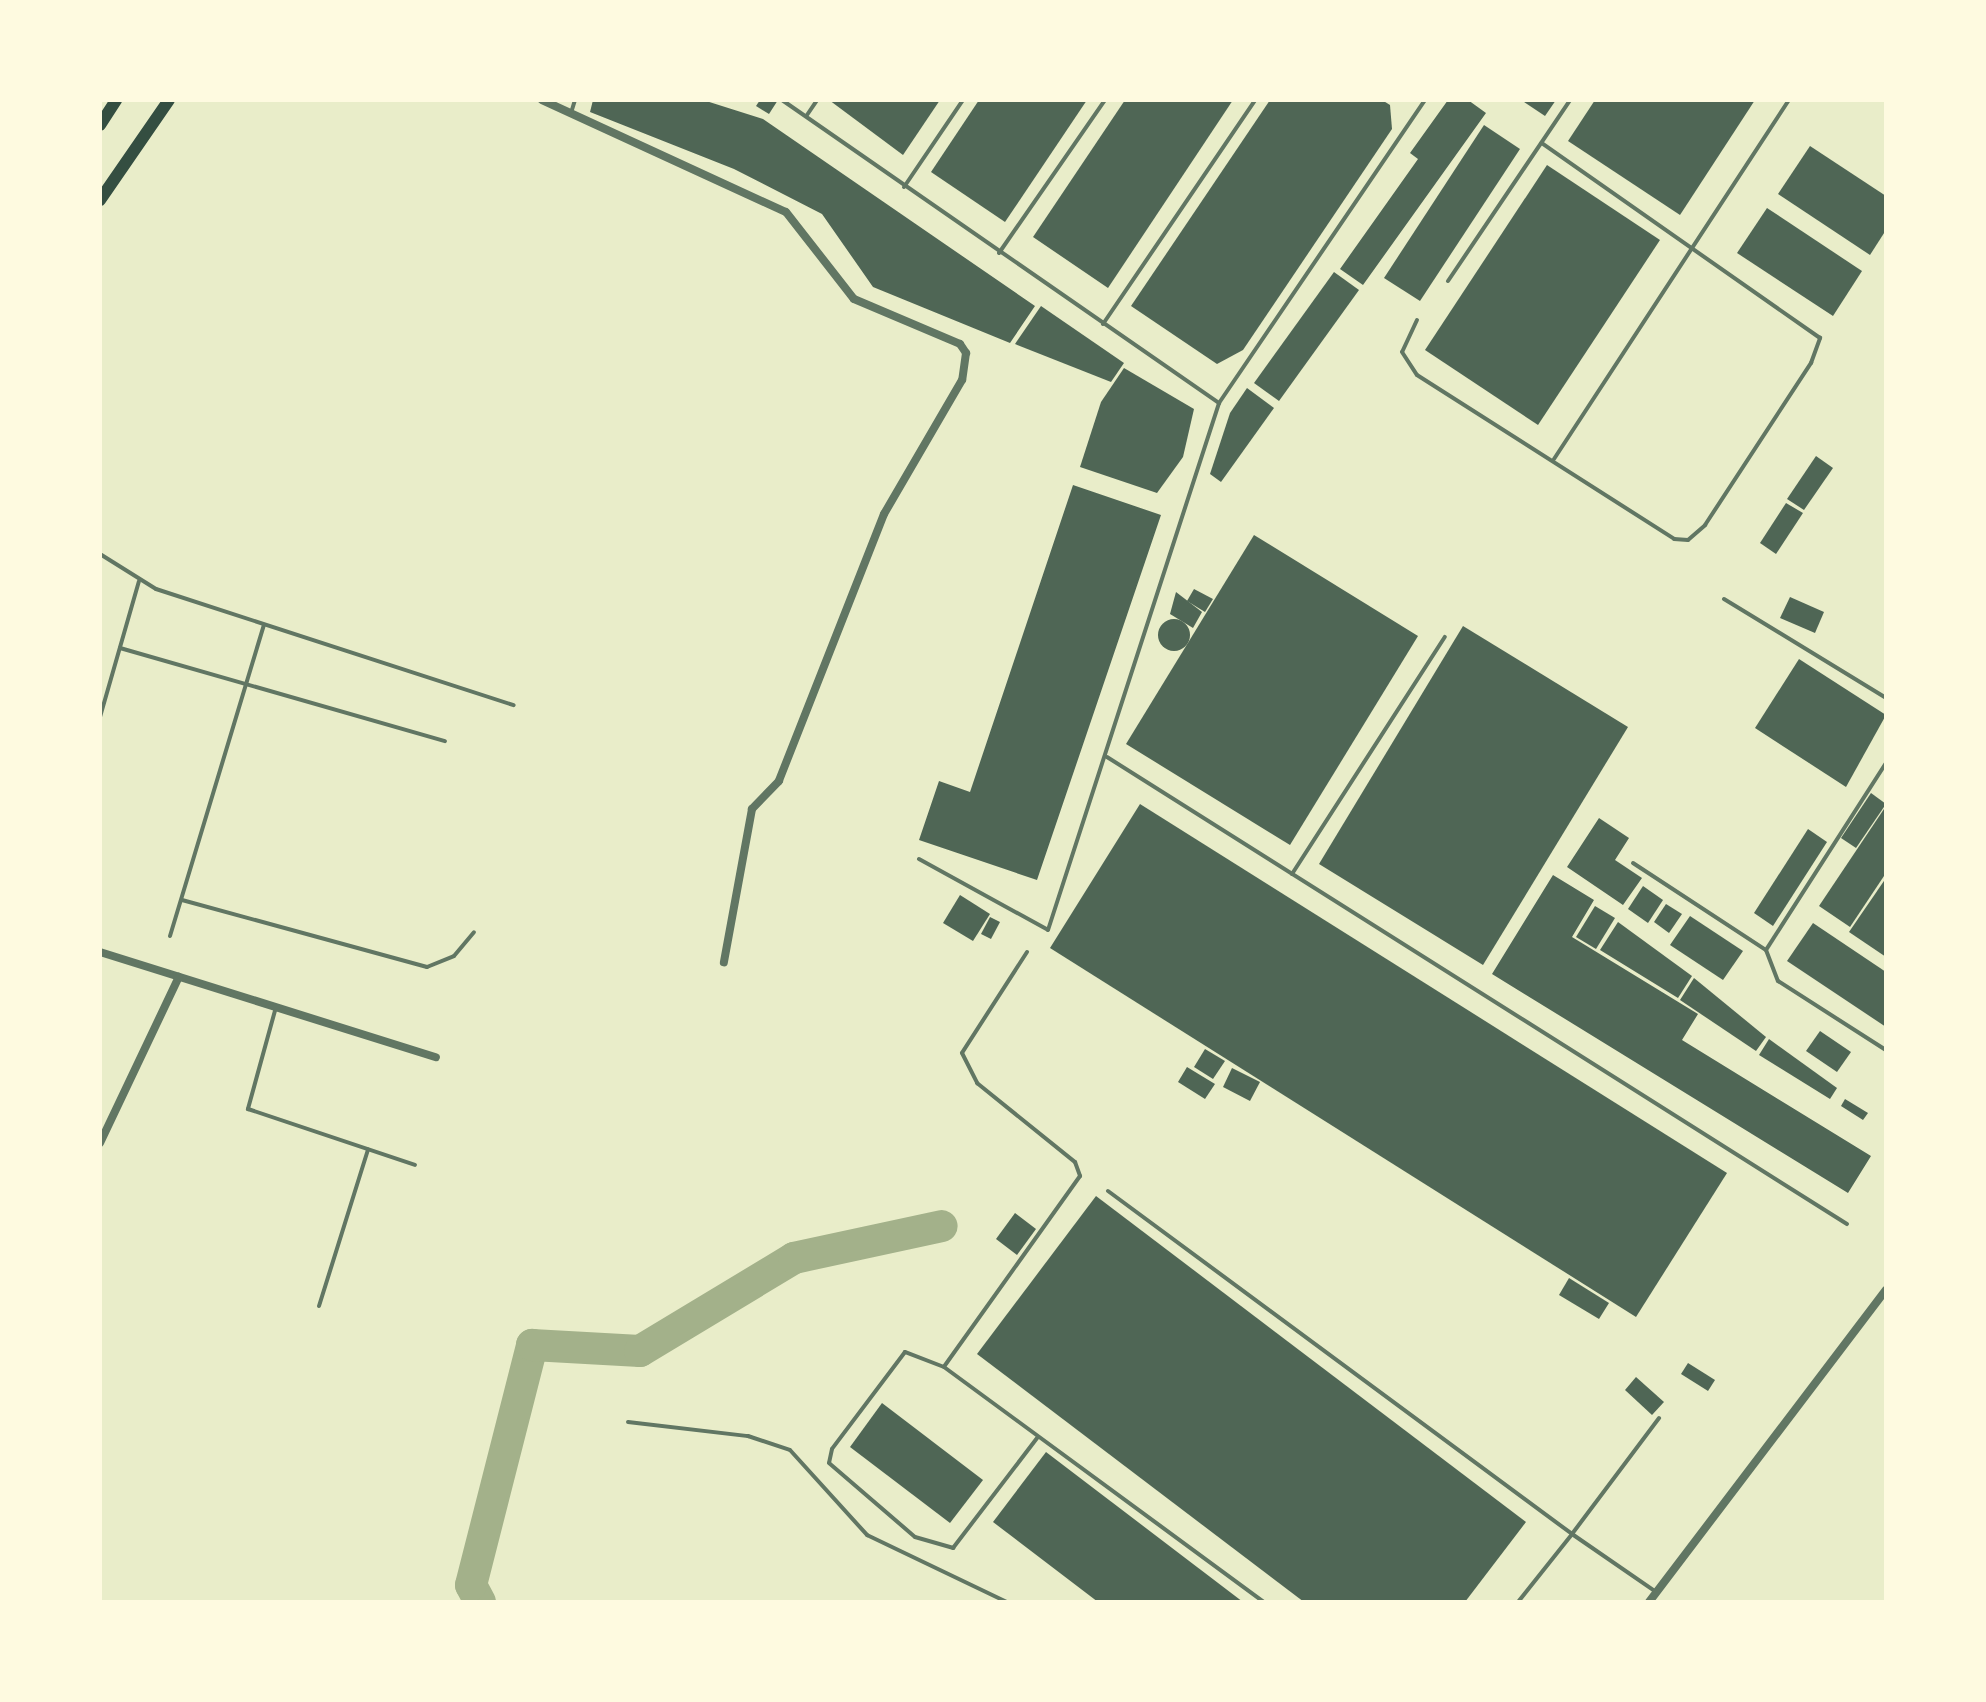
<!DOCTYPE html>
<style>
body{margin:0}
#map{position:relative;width:1986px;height:1702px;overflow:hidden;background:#e9edc9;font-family:Arial,sans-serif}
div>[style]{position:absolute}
.river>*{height:32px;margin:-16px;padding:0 16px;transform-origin:16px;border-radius:16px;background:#a3b18a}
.building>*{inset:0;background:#4f6655}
.round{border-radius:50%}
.service>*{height:4px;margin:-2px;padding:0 2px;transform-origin:2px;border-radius:2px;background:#617663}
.minor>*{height:8px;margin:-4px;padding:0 4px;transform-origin:4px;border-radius:4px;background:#617663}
.trunk>*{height:12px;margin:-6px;padding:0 6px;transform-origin:6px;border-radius:6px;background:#344e41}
span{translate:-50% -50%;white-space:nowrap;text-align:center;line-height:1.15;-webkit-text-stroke:8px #fefae0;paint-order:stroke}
.frame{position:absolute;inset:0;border:102px solid #fefae0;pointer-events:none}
</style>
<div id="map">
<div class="river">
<i style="left:480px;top:1602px;width:19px;rotate:-118deg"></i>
<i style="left:471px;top:1585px;width:248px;rotate:-75.7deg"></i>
<i style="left:532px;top:1345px;width:108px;rotate:3.2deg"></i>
<i style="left:640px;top:1351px;width:180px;rotate:-31.1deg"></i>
<i style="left:794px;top:1258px;width:151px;rotate:-12.2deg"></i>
</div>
<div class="building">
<i style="clip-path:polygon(593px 100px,703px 100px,763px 119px,1035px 306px,1010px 343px,873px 287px,822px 214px,734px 169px,590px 112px)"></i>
<i style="clip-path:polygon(760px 100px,778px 100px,769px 114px,756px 106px)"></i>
<i style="clip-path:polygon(829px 100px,940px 100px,903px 155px)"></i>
<i style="clip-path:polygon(979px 100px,1087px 100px,1005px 222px,931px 172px)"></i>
<i style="clip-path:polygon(1125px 100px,1233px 100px,1108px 288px,1033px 237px)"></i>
<i style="clip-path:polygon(1270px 100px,1382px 100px,1390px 105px,1392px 129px,1243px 350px,1217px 364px,1131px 306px)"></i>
<i style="clip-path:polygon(1448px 100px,1468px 100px,1486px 113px,1363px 285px,1340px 269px,1418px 159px,1410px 153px)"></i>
<i style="clip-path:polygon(1521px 100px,1556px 100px,1545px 116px)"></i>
<i style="clip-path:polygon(1595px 100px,1755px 100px,1680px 215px,1568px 141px)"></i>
<i style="clip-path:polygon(1484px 125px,1520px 149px,1420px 301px,1384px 278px)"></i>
<i style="clip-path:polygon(1810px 146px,1886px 196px,1886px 230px,1870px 255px,1778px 194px)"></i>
<i style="clip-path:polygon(1547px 165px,1660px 240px,1538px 425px,1425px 350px)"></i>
<i style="clip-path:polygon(1767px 208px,1862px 271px,1833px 316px,1737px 253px)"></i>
<i style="clip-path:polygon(1334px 272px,1359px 290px,1279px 401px,1254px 383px)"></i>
<i style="clip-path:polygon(1041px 306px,1124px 363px,1111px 382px,1015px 344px)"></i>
<i style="clip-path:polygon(1124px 368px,1194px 409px,1183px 457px,1157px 493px,1080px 467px,1101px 402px)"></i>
<i style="clip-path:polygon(1247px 388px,1274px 408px,1221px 482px,1210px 474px,1230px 413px)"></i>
<i style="clip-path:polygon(1816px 456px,1833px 468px,1804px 510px,1787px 499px)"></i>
<i style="clip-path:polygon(1073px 485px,1161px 515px,1037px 880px,919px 840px,939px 781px,970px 792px)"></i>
<i style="clip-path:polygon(1786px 503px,1803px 513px,1776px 554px,1760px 543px)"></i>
<i style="clip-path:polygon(1254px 535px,1418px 636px,1290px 845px,1126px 744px)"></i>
<i style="clip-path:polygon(1194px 589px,1213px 599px,1205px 612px,1187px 601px)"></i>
<i style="clip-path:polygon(1176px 592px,1202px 612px,1193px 628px,1170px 614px)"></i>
<i style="clip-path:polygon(1790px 597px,1824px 612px,1815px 633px,1780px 618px)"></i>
<i class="round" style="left:1158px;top:619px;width:32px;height:32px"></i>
<i style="clip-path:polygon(1463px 626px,1628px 727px,1483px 965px,1319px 864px)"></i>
<i style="clip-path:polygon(1799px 659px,1886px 715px,1846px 787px,1755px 728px)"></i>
<i style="clip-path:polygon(1871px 793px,1886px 804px,1856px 848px,1841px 838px)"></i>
<i style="clip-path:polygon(1140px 804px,1727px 1173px,1636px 1317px,1050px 948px)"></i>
<i style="clip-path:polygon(1886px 806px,1886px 873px,1850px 927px,1819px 906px)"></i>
<i style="clip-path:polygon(1599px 818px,1629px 838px,1615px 860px,1642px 878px,1623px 905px,1567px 867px)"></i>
<i style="clip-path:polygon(1808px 829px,1827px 842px,1773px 926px,1754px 913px)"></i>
<i style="clip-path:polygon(1553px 875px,1594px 900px,1572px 937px,1698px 1014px,1682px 1040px,1871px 1156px,1848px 1193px,1492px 974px)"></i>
<i style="clip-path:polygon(1886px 878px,1886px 957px,1849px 932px)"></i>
<i style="clip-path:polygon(1643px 886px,1663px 900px,1648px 923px,1628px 909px)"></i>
<i style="clip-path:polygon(960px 895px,990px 914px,973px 941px,943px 923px)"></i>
<i style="clip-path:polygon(1666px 904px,1682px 914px,1669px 933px,1654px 922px)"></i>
<i style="clip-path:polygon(1595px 906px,1615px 918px,1596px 949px,1576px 937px)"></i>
<i style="clip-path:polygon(1690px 916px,1743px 951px,1723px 980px,1670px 945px)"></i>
<i style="clip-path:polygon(990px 917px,1000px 922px,991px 939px,981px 934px)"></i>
<i style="clip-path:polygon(1618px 922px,1692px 976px,1678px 998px,1600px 950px)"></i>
<i style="clip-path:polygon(1813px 923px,1886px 972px,1886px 1027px,1787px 961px)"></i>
<i style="clip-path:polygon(1694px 978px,1766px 1037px,1756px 1051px,1680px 1000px)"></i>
<i style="clip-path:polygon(1820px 1031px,1851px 1052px,1837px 1072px,1806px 1051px)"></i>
<i style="clip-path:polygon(1769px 1039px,1837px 1088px,1830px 1099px,1759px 1055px)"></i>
<i style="clip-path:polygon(1205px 1049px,1225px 1061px,1213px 1079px,1194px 1067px)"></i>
<i style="clip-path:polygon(1187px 1067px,1215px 1084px,1205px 1099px,1178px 1082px)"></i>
<i style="clip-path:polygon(1232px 1068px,1260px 1082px,1250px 1101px,1223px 1087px)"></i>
<i style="clip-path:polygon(1845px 1099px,1868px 1113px,1863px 1120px,1841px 1106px)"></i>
<i style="clip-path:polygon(1096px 1196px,1526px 1522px,1465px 1602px,1304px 1602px,977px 1354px)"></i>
<i style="clip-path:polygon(1015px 1213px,1036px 1229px,1017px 1255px,996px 1239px)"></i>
<i style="clip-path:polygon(1569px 1278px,1609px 1303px,1599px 1319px,1559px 1295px)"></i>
<i style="clip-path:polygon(1688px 1363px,1715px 1380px,1708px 1391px,1681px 1374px)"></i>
<i style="clip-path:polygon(1636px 1377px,1664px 1402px,1652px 1415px,1625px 1390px)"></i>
<i style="clip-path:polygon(882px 1403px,983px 1480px,950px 1523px,850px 1447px)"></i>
<i style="clip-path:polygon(1046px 1452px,1243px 1602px,1098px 1602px,993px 1522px)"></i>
</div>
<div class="service">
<i style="left:782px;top:100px;width:532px;rotate:34.74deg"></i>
<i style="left:571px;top:113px;width:14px;rotate:-73deg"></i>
<i style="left:807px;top:115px;width:18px;rotate:-56deg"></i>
<i style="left:904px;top:187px;width:105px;rotate:-55.9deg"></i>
<i style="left:999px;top:253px;width:186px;rotate:-55.3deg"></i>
<i style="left:1448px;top:281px;width:218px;rotate:-56deg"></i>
<i style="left:1417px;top:320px;width:35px;rotate:115deg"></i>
<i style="left:1402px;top:352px;width:27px;rotate:57deg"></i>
<i style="left:1417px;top:375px;width:305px;rotate:32.5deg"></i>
<i style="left:1674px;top:539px;width:14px;rotate:4deg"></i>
<i style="left:1688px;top:540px;width:23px;rotate:-41deg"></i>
<i style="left:1705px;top:525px;width:194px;rotate:-56.8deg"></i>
<i style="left:1811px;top:363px;width:27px;rotate:-70deg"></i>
<i style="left:1820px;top:338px;width:340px;rotate:-145deg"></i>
<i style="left:1103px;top:324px;width:271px;rotate:-55.8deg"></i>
<i style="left:1554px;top:459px;width:429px;rotate:-56.8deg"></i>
<i style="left:100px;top:554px;width:66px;rotate:32deg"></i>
<i style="left:156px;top:589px;width:376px;rotate:18deg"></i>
<i style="left:1724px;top:599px;width:190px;rotate:31.4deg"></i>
<i style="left:120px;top:648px;width:338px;rotate:16deg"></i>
<i style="left:100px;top:717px;width:141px;rotate:-74deg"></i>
<i style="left:1107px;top:757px;width:875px;rotate:32.26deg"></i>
<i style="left:1886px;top:763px;width:222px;rotate:122.7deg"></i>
<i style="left:1766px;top:950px;width:33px;rotate:69deg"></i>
<i style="left:1778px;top:981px;width:128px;rotate:32.6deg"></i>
<i style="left:919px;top:859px;width:147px;rotate:28.8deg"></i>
<i style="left:1048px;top:930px;width:554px;rotate:-72.02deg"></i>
<i style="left:1219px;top:403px;width:366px;rotate:-55.8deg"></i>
<i style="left:1633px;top:863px;width:159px;rotate:33.2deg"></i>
<i style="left:1292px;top:874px;width:282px;rotate:-57.2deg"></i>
<i style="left:182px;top:900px;width:254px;rotate:15.3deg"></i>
<i style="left:427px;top:967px;width:29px;rotate:-22deg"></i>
<i style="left:454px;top:956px;width:31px;rotate:-50deg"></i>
<i style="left:170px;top:936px;width:325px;rotate:-73.2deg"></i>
<i style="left:1027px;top:952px;width:120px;rotate:122.8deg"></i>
<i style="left:962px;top:1053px;width:34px;rotate:63deg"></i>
<i style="left:977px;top:1083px;width:126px;rotate:38.9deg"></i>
<i style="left:1075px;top:1162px;width:15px;rotate:70deg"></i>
<i style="left:1080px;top:1176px;width:234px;rotate:125.5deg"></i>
<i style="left:944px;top:1367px;width:42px;rotate:-159deg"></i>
<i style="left:905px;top:1352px;width:121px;rotate:127deg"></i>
<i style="left:832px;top:1449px;width:14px;rotate:102deg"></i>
<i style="left:829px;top:1463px;width:113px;rotate:40.7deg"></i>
<i style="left:915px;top:1537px;width:40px;rotate:16deg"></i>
<i style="left:953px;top:1548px;width:140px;rotate:-52.6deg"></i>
<i style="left:276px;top:1007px;width:106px;rotate:105.4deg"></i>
<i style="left:248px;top:1109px;width:176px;rotate:18.5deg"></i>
<i style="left:1108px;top:1191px;width:577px;rotate:36.47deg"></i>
<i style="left:1572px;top:1534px;width:145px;rotate:-53.1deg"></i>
<i style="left:319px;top:1306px;width:164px;rotate:-72.6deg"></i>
<i style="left:944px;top:1367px;width:397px;rotate:36.3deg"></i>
<i style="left:628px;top:1422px;width:121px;rotate:6.7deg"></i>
<i style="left:748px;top:1436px;width:44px;rotate:18.4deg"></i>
<i style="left:790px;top:1450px;width:115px;rotate:47.8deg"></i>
<i style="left:867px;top:1535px;width:155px;rotate:25.6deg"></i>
<i style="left:1518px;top:1602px;width:87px;rotate:-51.5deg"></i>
<i style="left:1572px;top:1534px;width:102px;rotate:34.6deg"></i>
</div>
<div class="minor">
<i style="left:542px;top:100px;width:268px;rotate:24.7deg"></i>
<i style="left:786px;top:212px;width:110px;rotate:52deg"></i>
<i style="left:854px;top:299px;width:115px;rotate:23deg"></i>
<i style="left:960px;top:344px;width:11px;rotate:56deg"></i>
<i style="left:966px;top:353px;width:27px;rotate:98deg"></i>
<i style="left:962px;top:380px;width:155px;rotate:120.2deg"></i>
<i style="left:884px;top:514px;width:287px;rotate:111.5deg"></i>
<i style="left:779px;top:781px;width:39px;rotate:134deg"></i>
<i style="left:752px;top:809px;width:156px;rotate:100.4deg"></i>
<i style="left:100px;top:952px;width:352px;rotate:17.4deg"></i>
<i style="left:100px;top:1143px;width:184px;rotate:-64.6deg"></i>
<i style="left:1649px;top:1602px;width:392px;rotate:-52.8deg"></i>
</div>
<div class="trunk">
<i style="left:100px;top:125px;width:30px;rotate:-57deg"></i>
<i style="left:100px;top:200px;width:121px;rotate:-55.4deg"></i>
</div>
<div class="frame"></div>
</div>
